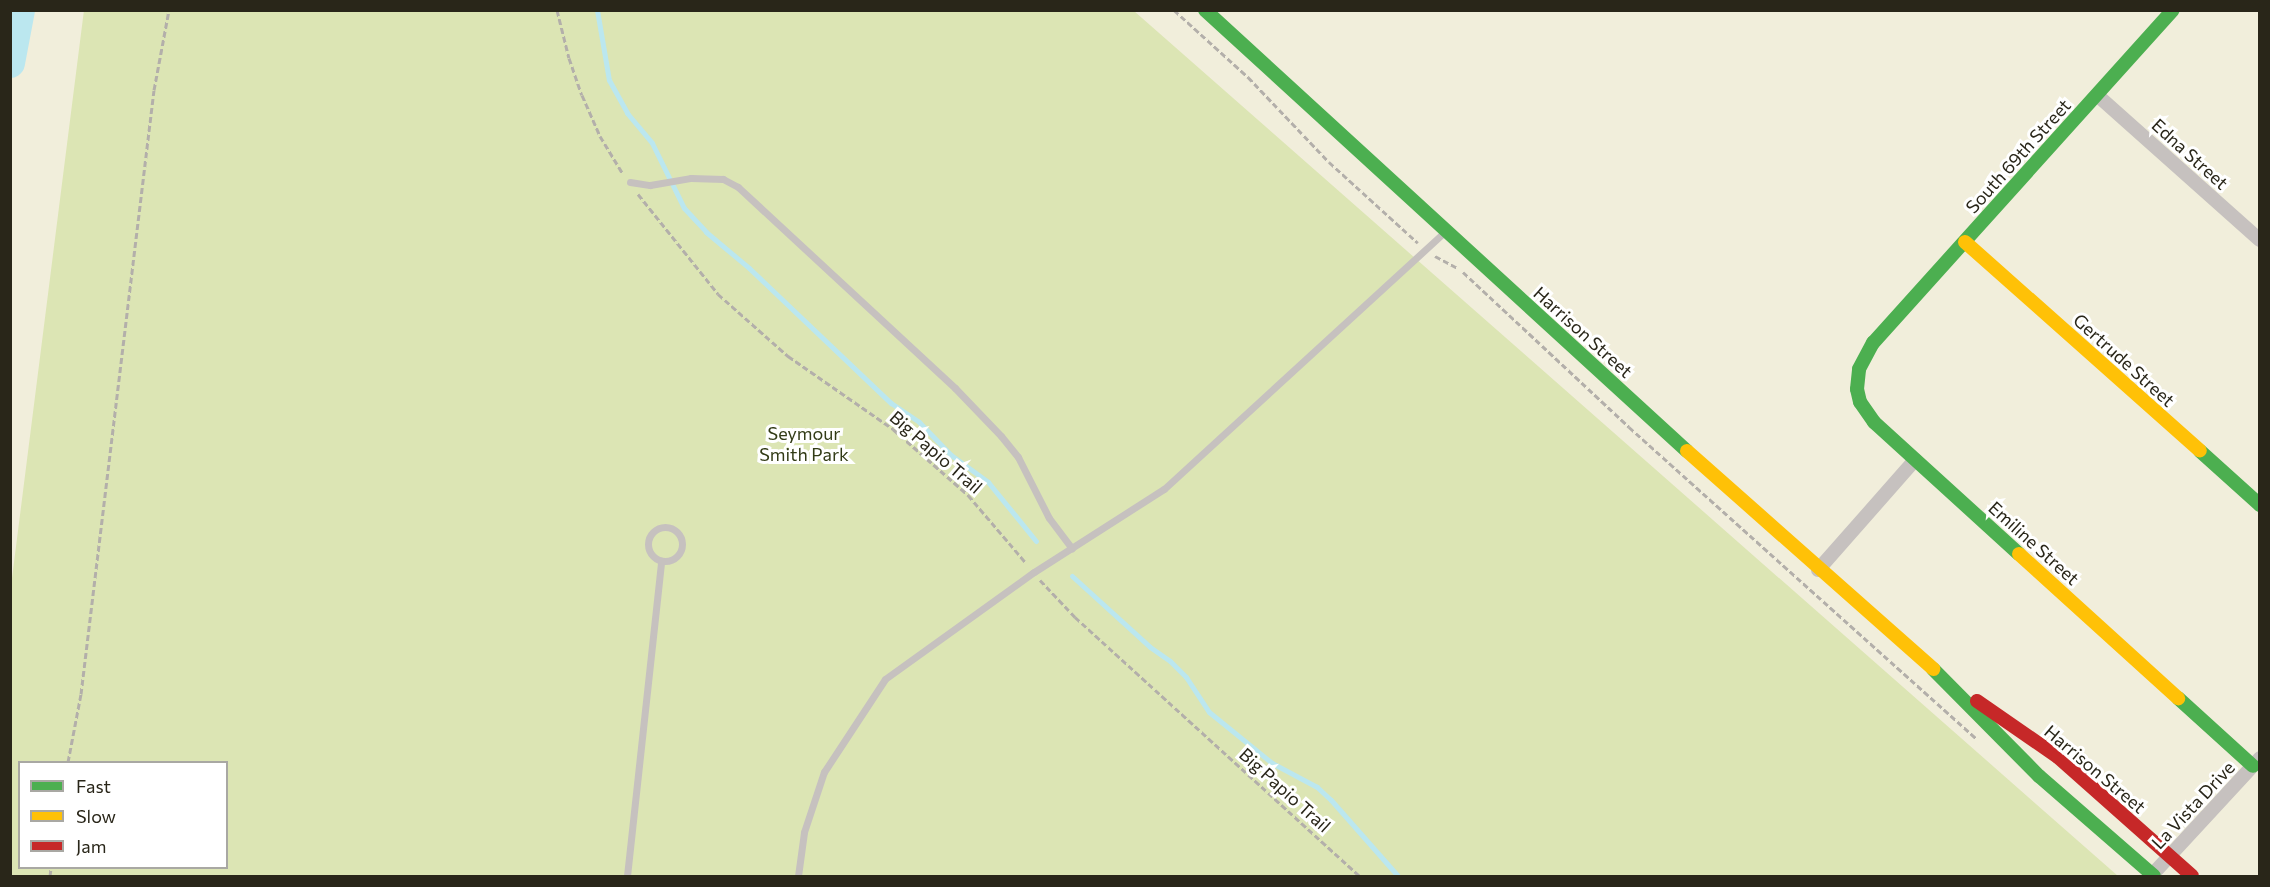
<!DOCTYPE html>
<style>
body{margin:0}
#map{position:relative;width:2270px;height:887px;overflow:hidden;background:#f1eedb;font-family:Commissioner,sans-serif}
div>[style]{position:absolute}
.green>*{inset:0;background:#dce5b4}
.stream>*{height:5px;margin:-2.5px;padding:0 2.5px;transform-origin:2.5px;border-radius:2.5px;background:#bbe7ef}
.river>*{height:30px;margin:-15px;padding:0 15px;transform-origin:15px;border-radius:15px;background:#bbe7ef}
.path>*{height:3px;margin-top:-1.5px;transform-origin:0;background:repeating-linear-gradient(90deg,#b3afaa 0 6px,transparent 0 9px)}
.lane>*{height:7px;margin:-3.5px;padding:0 3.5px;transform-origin:3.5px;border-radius:3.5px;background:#c6c1bf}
.lane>.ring{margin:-3.5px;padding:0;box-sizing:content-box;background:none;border:7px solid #c6c1bf;border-radius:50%}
.street>*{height:14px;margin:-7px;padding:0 7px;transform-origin:7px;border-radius:7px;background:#c6c1bf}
.fast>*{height:14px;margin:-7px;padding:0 7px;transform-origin:7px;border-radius:7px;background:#4caf50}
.slow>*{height:14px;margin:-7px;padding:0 7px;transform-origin:7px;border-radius:7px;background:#ffc107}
.jam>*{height:14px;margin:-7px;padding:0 7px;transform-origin:7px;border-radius:7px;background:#c62828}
span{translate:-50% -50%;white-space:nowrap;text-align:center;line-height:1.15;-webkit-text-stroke:6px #fff;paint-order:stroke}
.street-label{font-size:18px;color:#292619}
.park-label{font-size:18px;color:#323b16}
.frame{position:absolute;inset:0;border:12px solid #292619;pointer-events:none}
.legend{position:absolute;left:18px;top:761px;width:210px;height:108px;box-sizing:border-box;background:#fff;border:2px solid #a9a8a3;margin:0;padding:8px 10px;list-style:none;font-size:18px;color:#292619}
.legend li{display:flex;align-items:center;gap:12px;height:30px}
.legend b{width:30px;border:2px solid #a9a8a3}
</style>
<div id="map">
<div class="green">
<i style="clip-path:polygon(evenodd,84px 10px,1134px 11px,2118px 876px,11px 876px,11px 586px,84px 10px,20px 762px,226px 762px,226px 868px,20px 868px,20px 762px)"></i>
</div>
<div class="stream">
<i style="left:597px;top:10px;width:71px;rotate:80.3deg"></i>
<i style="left:609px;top:80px;width:38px;rotate:61deg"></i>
<i style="left:627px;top:113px;width:39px;rotate:50deg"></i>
<i style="left:652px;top:143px;width:72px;rotate:63.8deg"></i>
<i style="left:684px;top:208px;width:33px;rotate:47deg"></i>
<i style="left:706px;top:232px;width:56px;rotate:39.9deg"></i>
<i style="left:749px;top:268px;width:196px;rotate:43.6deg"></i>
<i style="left:891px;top:403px;width:34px;rotate:34deg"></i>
<i style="left:919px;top:422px;width:46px;rotate:45.9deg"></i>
<i style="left:951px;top:455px;width:46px;rotate:36.1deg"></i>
<i style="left:988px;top:482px;width:76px;rotate:50.9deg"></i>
<i style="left:1072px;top:576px;width:105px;rotate:42.3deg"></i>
<i style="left:1150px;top:647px;width:24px;rotate:35deg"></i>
<i style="left:1170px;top:661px;width:23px;rotate:45deg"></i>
<i style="left:1186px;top:677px;width:42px;rotate:56.7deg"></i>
<i style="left:1209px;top:712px;width:81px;rotate:39deg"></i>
<i style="left:1272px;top:763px;width:51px;rotate:28.1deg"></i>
<i style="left:1317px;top:787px;width:19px;rotate:43deg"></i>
<i style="left:1331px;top:800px;width:101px;rotate:48.6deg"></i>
</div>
<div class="river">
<i style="left:10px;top:63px;width:54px;rotate:-79.3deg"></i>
</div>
<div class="path">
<i style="left:557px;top:10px;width:49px;rotate:76deg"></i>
<i style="left:569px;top:58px;width:39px;rotate:71deg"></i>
<i style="left:582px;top:95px;width:45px;rotate:66.3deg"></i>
<i style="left:600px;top:136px;width:44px;rotate:58.8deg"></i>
<i style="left:1174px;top:10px;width:100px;rotate:42.2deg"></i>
<i style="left:1248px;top:77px;width:117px;rotate:46.4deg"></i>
<i style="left:1329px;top:162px;width:120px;rotate:42.3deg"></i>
<i style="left:638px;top:194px;width:128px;rotate:51.3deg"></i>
<i style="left:718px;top:294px;width:94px;rotate:41.5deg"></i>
<i style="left:788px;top:356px;width:128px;rotate:34.8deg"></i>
<i style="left:893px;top:429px;width:100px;rotate:41.3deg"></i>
<i style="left:968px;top:495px;width:89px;rotate:49.5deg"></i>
<i style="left:1435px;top:256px;width:26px;rotate:28deg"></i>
<i style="left:1463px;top:272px;width:227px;rotate:43deg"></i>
<i style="left:1629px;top:427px;width:466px;rotate:41.9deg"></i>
<i style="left:1040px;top:580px;width:51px;rotate:46.6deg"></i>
<i style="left:1075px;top:617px;width:385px;rotate:42.3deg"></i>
<i style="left:68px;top:762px;width:69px;rotate:-79.2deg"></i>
<i style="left:81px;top:694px;width:608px;rotate:-83.11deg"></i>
<i style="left:154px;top:90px;width:81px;rotate:-79.4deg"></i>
<i style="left:50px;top:876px;width:8px;rotate:-83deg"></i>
</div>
<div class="lane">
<i style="left:630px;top:182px;width:20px;rotate:9deg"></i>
<i style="left:650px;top:185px;width:42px;rotate:-9.7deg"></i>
<i style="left:691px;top:178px;width:32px;rotate:2deg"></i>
<i style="left:723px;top:179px;width:17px;rotate:28deg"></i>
<i style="left:738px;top:187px;width:296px;rotate:42.8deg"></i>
<i style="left:955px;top:388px;width:66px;rotate:46.2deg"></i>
<i style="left:1001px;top:436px;width:27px;rotate:51deg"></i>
<i style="left:1018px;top:457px;width:68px;rotate:63.1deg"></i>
<i style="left:1049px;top:518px;width:38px;rotate:53deg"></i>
<i class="ring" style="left:648px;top:527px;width:27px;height:27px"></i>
<i style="left:627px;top:876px;width:317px;rotate:-83.8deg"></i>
<i style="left:798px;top:876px;width:44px;rotate:-82.2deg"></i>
<i style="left:804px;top:832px;width:63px;rotate:-71.6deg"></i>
<i style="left:824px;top:772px;width:111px;rotate:-56.7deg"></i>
<i style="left:885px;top:679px;width:183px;rotate:-35.7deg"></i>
<i style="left:1034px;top:572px;width:154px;rotate:-32.6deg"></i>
<i style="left:1164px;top:489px;width:380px;rotate:-42.5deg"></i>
</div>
<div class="street">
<i style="left:2097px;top:95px;width:218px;rotate:41.7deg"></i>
<i style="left:1818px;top:570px;width:147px;rotate:-48.6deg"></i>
<i style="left:2152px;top:875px;width:159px;rotate:-47.3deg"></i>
</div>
<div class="fast">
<i style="left:1205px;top:10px;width:653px;rotate:42.46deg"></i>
<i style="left:2200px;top:451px;width:81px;rotate:42deg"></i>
<i style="left:2019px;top:554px;width:196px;rotate:-137.7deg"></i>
<i style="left:1874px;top:422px;width:24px;rotate:-125deg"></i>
<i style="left:1860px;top:402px;width:13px;rotate:-103deg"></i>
<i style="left:1857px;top:389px;width:20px;rotate:-84deg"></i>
<i style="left:1859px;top:369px;width:30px;rotate:-62deg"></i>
<i style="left:1873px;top:343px;width:448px;rotate:-48deg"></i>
<i style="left:1933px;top:669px;width:151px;rotate:45.3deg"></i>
<i style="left:2039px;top:776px;width:152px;rotate:41deg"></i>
<i style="left:2178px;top:698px;width:101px;rotate:42.2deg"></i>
</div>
<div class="slow">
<i style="left:1965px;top:242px;width:314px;rotate:41.6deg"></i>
<i style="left:1687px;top:451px;width:329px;rotate:41.5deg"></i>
<i style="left:2019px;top:554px;width:215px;rotate:42.2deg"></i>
</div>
<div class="jam">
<i style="left:1977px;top:701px;width:98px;rotate:34.7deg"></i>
<i style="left:2058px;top:757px;width:179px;rotate:41.6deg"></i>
</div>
<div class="street-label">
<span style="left:2190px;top:154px;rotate:42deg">Edna Street</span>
<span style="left:2018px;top:156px;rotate:-48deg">South 69th Street</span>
<span style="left:1583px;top:332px;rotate:42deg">Harrison Street</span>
<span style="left:2124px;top:360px;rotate:42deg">Gertrude Street</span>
<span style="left:936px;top:452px;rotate:41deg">Big Papio Trail</span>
<span style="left:2034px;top:543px;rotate:42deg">Emiline Street</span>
<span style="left:2095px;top:769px;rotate:40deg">Harrison Street</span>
<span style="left:1285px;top:790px;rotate:42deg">Big Papio Trail</span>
<span style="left:2193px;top:805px;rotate:-47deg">La Vista Drive</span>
</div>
<div class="park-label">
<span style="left:804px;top:444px">Seymour<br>Smith Park</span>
</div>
<div class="frame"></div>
<ul class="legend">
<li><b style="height:8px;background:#4caf50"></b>Fast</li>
<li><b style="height:8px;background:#ffc107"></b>Slow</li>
<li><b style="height:8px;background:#c62828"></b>Jam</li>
</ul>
</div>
